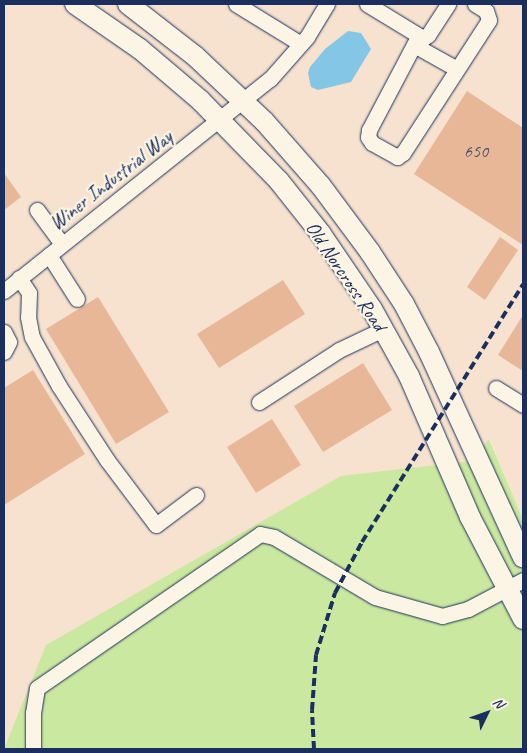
<!DOCTYPE html>
<style>
body{margin:0}
#map{position:relative;width:527px;height:753px;overflow:hidden;background:#fcf5e5;font-family:Caveat,sans-serif}
div>[style]{position:absolute}
.built>*{inset:0;background:#f6e2ce}
.green>*{inset:0;background:#cae89f}
.water>*{inset:0;background:#84c6e5}
.building>*{inset:0;background:#e7b797}
.roads{filter:drop-shadow(0 0 1px #1b2f5e) drop-shadow(0 0 1px #1b2f5e)}
.minor>*{height:15px;margin:-7.5px;padding:0 7.5px;transform-origin:7.5px;border-radius:7.5px;background:#fcf5e5}
.major>*{height:20px;margin:-10px;padding:0 10px;transform-origin:10px;border-radius:10px;background:#fcf5e5}
.rail>*{height:4px;margin-top:-2px;transform-origin:0;background:repeating-linear-gradient(90deg,#1b2f5e 0 8px,transparent 0 12px)}
span{translate:-50% -50%;white-space:nowrap;text-align:center;line-height:1.15;-webkit-text-stroke:4.5px #fcf5e5;paint-order:stroke}
.number-label{font-size:18px;color:#4e516c}
.number-label span{-webkit-text-stroke-width:0}
.street-label{font-size:20px;color:#1b2f5e}
.frame{position:absolute;inset:0;border:5px solid #1b2f5e;pointer-events:none}
.north{position:absolute;left:462px;top:688px;width:50px;height:50px;-webkit-text-stroke:4px #fcf5e5;paint-order:stroke;rotate:48deg;font-size:14px;font-weight:700;line-height:20px;text-align:center;color:#1b2f5e}
.north::after{content:'';display:block;margin:auto;width:18px;height:22px;background:#1b2f5e;clip-path:polygon(50% 0,100% 100%,50% 72%,0 100%)}
</style>
<div id="map">
<div class="built">
<i style="clip-path:polygon(4px 4px,523px 4px,523px 519px,490px 440px,242px 749px,4px 749px)"></i>
</div>
<div class="green">
<i style="clip-path:polygon(489px 439px,523px 519px,523px 749px,4px 749px,46px 645px,341px 476px,471px 461px)"></i>
</div>
<div class="water">
<i style="clip-path:polygon(348px 31px,361px 33px,371px 49px,351px 82px,318px 90px,311px 87px,308px 73px,310px 67px,325px 49px)"></i>
</div>
<div class="building">
<i style="clip-path:polygon(467px 91px,523px 128px,523px 245px,414px 174px)"></i>
<i style="clip-path:polygon(4px 173px,21px 197px,4px 210px)"></i>
<i style="clip-path:polygon(500px 237px,518px 250px,485px 300px,467px 287px)"></i>
<i style="clip-path:polygon(283px 280px,305px 314px,219px 368px,197px 334px)"></i>
<i style="clip-path:polygon(98px 297px,169px 412px,116px 444px,46px 329px)"></i>
<i style="clip-path:polygon(523px 315px,523px 371px,498px 355px)"></i>
<i style="clip-path:polygon(363px 363px,392px 410px,323px 452px,294px 406px)"></i>
<i style="clip-path:polygon(33px 370px,85px 454px,4px 505px,4px 388px)"></i>
<i style="clip-path:polygon(272px 419px,301px 465px,256px 493px,227px 447px)"></i>
</div>
<div class="roads">
<div class="minor">
<i style="left:236px;top:4px;width:76px;rotate:31.6deg"></i>
<i style="left:367px;top:4px;width:66px;rotate:31.3deg"></i>
<i style="left:423px;top:38px;width:6px;rotate:-31deg"></i>
<i style="left:428px;top:35px;width:37px;rotate:-57deg"></i>
<i style="left:418px;top:37px;width:105px;rotate:117.8deg"></i>
<i style="left:369px;top:130px;width:7px;rotate:98deg"></i>
<i style="left:368px;top:137px;width:7px;rotate:56deg"></i>
<i style="left:372px;top:143px;width:29px;rotate:29deg"></i>
<i style="left:397px;top:157px;width:7px;rotate:-34deg"></i>
<i style="left:403px;top:153px;width:158px;rotate:-57.1deg"></i>
<i style="left:489px;top:20px;width:9px;rotate:-108deg"></i>
<i style="left:486px;top:11px;width:13px;rotate:-148deg"></i>
<i style="left:414px;top:45px;width:49px;rotate:29.2deg"></i>
<i style="left:37px;top:210px;width:42px;rotate:53.7deg"></i>
<i style="left:49px;top:255px;width:52px;rotate:57.5deg"></i>
<i style="left:19px;top:278px;width:18px;rotate:56deg"></i>
<i style="left:29px;top:293px;width:24px;rotate:92deg"></i>
<i style="left:28px;top:317px;width:20px;rotate:79deg"></i>
<i style="left:32px;top:337px;width:56px;rotate:61.1deg"></i>
<i style="left:59px;top:386px;width:88px;rotate:57deg"></i>
<i style="left:107px;top:460px;width:81px;rotate:53deg"></i>
<i style="left:156px;top:525px;width:50px;rotate:-36.9deg"></i>
<i style="left:4px;top:291px;width:340px;rotate:-38.6deg"></i>
<i style="left:270px;top:79px;width:56px;rotate:-48.6deg"></i>
<i style="left:307px;top:37px;width:39px;rotate:-59deg"></i>
<i style="left:4px;top:332px;width:11px;rotate:63deg"></i>
<i style="left:9px;top:342px;width:11px;rotate:117deg"></i>
<i style="left:496px;top:388px;width:32px;rotate:32deg"></i>
<i style="left:259px;top:402px;width:95px;rotate:-33deg"></i>
<i style="left:339px;top:350px;width:49px;rotate:-25.5deg"></i>
<i style="left:33px;top:749px;width:36px;rotate:-90deg"></i>
<i style="left:33px;top:713px;width:25px;rotate:-81deg"></i>
<i style="left:37px;top:688px;width:271px;rotate:-34.6deg"></i>
<i style="left:260px;top:534px;width:14px;rotate:12deg"></i>
<i style="left:274px;top:537px;width:117px;rotate:30.7deg"></i>
<i style="left:375px;top:597px;width:70px;rotate:15.8deg"></i>
<i style="left:442px;top:616px;width:27px;rotate:-15deg"></i>
<i style="left:468px;top:609px;width:62px;rotate:-27.8deg"></i>
</div>
<div class="major">
<i style="left:75px;top:4px;width:79px;rotate:34.7deg"></i>
<i style="left:140px;top:49px;width:79px;rotate:40.4deg"></i>
<i style="left:200px;top:100px;width:113px;rotate:45.7deg"></i>
<i style="left:279px;top:181px;width:68px;rotate:51.6deg"></i>
<i style="left:321px;top:234px;width:91px;rotate:55.8deg"></i>
<i style="left:372px;top:309px;width:77px;rotate:61.1deg"></i>
<i style="left:409px;top:376px;width:154px;rotate:66.6deg"></i>
<i style="left:470px;top:517px;width:115px;rotate:62.5deg"></i>
<i style="left:128px;top:4px;width:85px;rotate:37.8deg"></i>
<i style="left:195px;top:56px;width:95px;rotate:43.3deg"></i>
<i style="left:264px;top:121px;width:86px;rotate:48.8deg"></i>
<i style="left:321px;top:186px;width:82px;rotate:53.4deg"></i>
<i style="left:370px;top:252px;width:62px;rotate:56.8deg"></i>
<i style="left:404px;top:304px;width:54px;rotate:62.5deg"></i>
<i style="left:429px;top:352px;width:226px;rotate:65.4deg"></i>
</div>
</div>
<div class="rail">
<i style="left:314px;top:749px;width:39px;rotate:-93deg"></i>
<i style="left:312px;top:710px;width:55px;rotate:-85.8deg"></i>
<i style="left:316px;top:655px;width:65px;rotate:-73deg"></i>
<i style="left:335px;top:593px;width:58px;rotate:-62.1deg"></i>
<i style="left:362px;top:542px;width:304px;rotate:-58deg"></i>
</div>
<div class="number-label">
<span style="left:476px;top:151px">650</span>
</div>
<div class="street-label">
<span style="left:111px;top:180px;rotate:-38deg">Winer Industrial Way</span>
<span style="left:346px;top:276px;rotate:56deg">Old Norcross Road</span>
</div>
<div class="frame"></div>
<div class="north">N</div>
</div>
